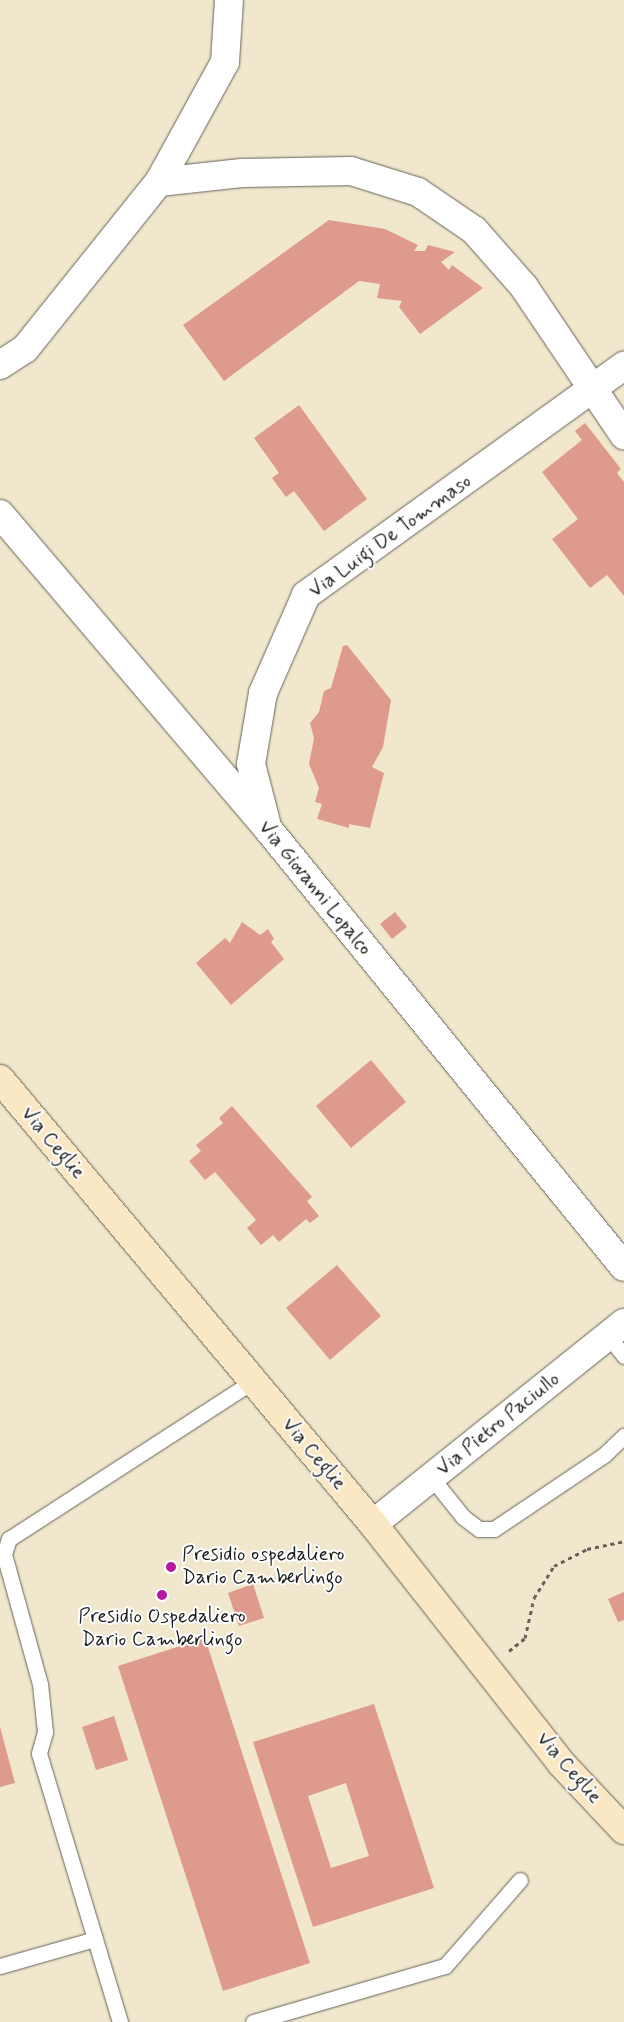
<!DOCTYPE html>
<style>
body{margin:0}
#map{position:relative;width:624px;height:2022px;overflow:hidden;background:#f0e7cd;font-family:Mynerve,sans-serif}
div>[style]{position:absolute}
.building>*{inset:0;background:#de9a8c}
.path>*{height:3px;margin-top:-1.5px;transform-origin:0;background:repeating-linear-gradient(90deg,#66635a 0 4px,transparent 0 8px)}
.roads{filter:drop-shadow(0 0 1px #66635a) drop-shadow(0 0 1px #66635a)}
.service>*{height:15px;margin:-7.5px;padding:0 7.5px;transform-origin:7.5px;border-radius:7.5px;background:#fff}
.minor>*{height:28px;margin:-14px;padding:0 14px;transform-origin:14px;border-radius:14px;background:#fff}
.secondary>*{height:28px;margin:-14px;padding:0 14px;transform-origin:14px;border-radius:14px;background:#fae7c3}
.dots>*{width:14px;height:14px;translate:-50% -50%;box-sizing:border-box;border:2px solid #fff;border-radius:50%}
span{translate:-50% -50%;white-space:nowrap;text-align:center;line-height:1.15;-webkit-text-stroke:4px #fff;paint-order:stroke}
.street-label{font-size:20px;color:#1c1c1c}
.poi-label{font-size:20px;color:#1c1c1c}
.left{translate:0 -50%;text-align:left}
</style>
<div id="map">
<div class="building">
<i style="clip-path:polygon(329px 220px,385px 229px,418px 245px,414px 251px,425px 251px,428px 245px,455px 252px,441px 262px,449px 270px,452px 265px,483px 288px,420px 334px,399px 307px,402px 301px,377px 298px,380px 284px,359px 281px,224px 381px,183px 325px)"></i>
<i style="clip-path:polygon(299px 405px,367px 499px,324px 531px,294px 491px,286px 497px,272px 478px,279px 473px,254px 438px)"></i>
<i style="clip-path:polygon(585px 423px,621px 469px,617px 473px,624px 482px,624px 596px,607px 575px,590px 588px,552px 539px,578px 519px,542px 472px,582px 440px,575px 431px)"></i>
<i style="clip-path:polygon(347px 645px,391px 700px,383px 747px,372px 767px,384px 773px,370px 828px,349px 824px,349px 828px,317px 819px,322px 804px,315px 802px,319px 788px,309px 764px,314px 738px,310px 723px,319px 712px,324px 691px,331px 688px,343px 646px)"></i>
<i style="clip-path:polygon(395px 912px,407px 927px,392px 939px,380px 924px)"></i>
<i style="clip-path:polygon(242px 922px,260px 935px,268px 929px,274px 939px,271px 942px,284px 959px,231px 1005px,196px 963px,225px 938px,230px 943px)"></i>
<i style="clip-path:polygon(371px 1060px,406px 1102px,351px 1148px,316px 1106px)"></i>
<i style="clip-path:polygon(232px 1106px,312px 1197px,307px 1201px,319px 1216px,310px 1223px,306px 1219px,279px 1242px,273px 1235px,261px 1245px,247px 1228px,256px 1220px,215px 1172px,205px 1180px,189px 1161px,201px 1151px,196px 1145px,223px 1123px,219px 1118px)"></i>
<i style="clip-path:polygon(337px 1265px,381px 1316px,330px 1360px,286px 1308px)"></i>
<i style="clip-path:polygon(253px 1584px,264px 1618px,239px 1626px,228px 1593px)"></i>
<i style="clip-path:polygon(624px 1592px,624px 1620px,618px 1622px,608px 1599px)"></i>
<i style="clip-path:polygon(205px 1638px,310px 1963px,223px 1991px,118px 1666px)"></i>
<i style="clip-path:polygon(evenodd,374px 1704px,434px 1888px,313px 1927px,253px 1742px,374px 1704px,346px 1783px,369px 1856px,331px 1868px,308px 1796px,346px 1783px)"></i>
<i style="clip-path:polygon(114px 1716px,128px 1760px,96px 1770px,82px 1727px)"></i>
<i style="clip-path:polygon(0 1727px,15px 1783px,0 1787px)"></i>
</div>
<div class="path">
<i style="left:509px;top:1651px;width:21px;rotate:-39deg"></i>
<i style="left:525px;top:1638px;width:41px;rotate:-77.3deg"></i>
<i style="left:534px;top:1598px;width:38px;rotate:-58deg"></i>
<i style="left:554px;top:1566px;width:37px;rotate:-27deg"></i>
<i style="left:587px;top:1549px;width:38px;rotate:-12deg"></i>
</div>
<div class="roads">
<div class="service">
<i style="left:608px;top:1336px;width:26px;rotate:51deg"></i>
<i style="left:431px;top:1477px;width:51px;rotate:51.3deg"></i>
<i style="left:463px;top:1517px;width:20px;rotate:37deg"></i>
<i style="left:479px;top:1529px;width:15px"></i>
<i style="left:494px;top:1529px;width:133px;rotate:-33.9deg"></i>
<i style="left:604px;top:1455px;width:28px;rotate:-44deg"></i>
<i style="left:95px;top:1939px;width:194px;rotate:-106.8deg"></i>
<i style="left:39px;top:1753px;width:22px;rotate:-74deg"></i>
<i style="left:45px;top:1732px;width:48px;rotate:-95.9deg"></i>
<i style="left:40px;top:1684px;width:135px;rotate:-105.5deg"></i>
<i style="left:4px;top:1554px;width:16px;rotate:-72deg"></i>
<i style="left:9px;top:1539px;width:291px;rotate:-32.9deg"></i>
<i style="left:0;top:1966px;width:99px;rotate:-15.9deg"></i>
<i style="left:95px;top:1939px;width:87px;rotate:73.2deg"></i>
<i style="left:253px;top:2022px;width:200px;rotate:-16.3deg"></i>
<i style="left:445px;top:1966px;width:114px;rotate:-48.9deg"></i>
</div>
<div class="minor">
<i style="left:159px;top:182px;width:83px;rotate:-6.2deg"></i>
<i style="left:242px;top:173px;width:109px;rotate:-1.1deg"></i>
<i style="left:351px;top:171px;width:70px;rotate:17.4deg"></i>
<i style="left:418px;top:192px;width:68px;rotate:34.2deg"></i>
<i style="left:474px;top:230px;width:76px;rotate:48.7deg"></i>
<i style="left:524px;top:287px;width:179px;rotate:56deg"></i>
<i style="left:0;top:365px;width:30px;rotate:-33deg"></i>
<i style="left:25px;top:349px;width:214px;rotate:-51.3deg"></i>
<i style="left:159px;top:182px;width:137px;rotate:-61.2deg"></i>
<i style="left:225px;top:62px;width:62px;rotate:-86.3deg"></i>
<i style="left:0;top:514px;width:414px;rotate:49.6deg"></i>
<i style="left:268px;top:829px;width:564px;rotate:50.9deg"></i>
<i style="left:266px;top:822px;width:60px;rotate:-104.5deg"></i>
<i style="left:251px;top:764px;width:72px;rotate:-80.4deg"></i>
<i style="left:263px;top:693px;width:107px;rotate:-66.3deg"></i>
<i style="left:306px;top:595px;width:392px;rotate:-35.8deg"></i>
<i style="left:373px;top:1524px;width:322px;rotate:-38.7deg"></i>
</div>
<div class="secondary">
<i style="left:0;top:1079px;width:581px;rotate:50.03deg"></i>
<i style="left:373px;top:1524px;width:304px;rotate:51.8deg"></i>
<i style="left:561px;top:1763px;width:92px;rotate:46.8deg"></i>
</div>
</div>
<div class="dots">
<i style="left:171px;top:1567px;background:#b5179e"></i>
<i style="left:162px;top:1595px;background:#b5179e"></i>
</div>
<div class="street-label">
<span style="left:390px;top:536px;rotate:-36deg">Via Luigi De Tommaso</span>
<span style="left:315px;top:888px;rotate:51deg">Via Giovanni Lopalco</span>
<span style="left:53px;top:1143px;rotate:50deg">Via Ceglie</span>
<span style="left:498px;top:1424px;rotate:-39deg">Via Pietro Paciullo</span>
<span style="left:314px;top:1454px;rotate:50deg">Via Ceglie</span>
<span style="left:569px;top:1768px;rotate:49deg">Via Ceglie</span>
</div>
<div class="poi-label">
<span class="left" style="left:182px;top:1566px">Presidio ospedaliero<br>Dario Camberlingo</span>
<span style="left:162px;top:1628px">Presidio Ospedaliero<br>Dario Camberlingo</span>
</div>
</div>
